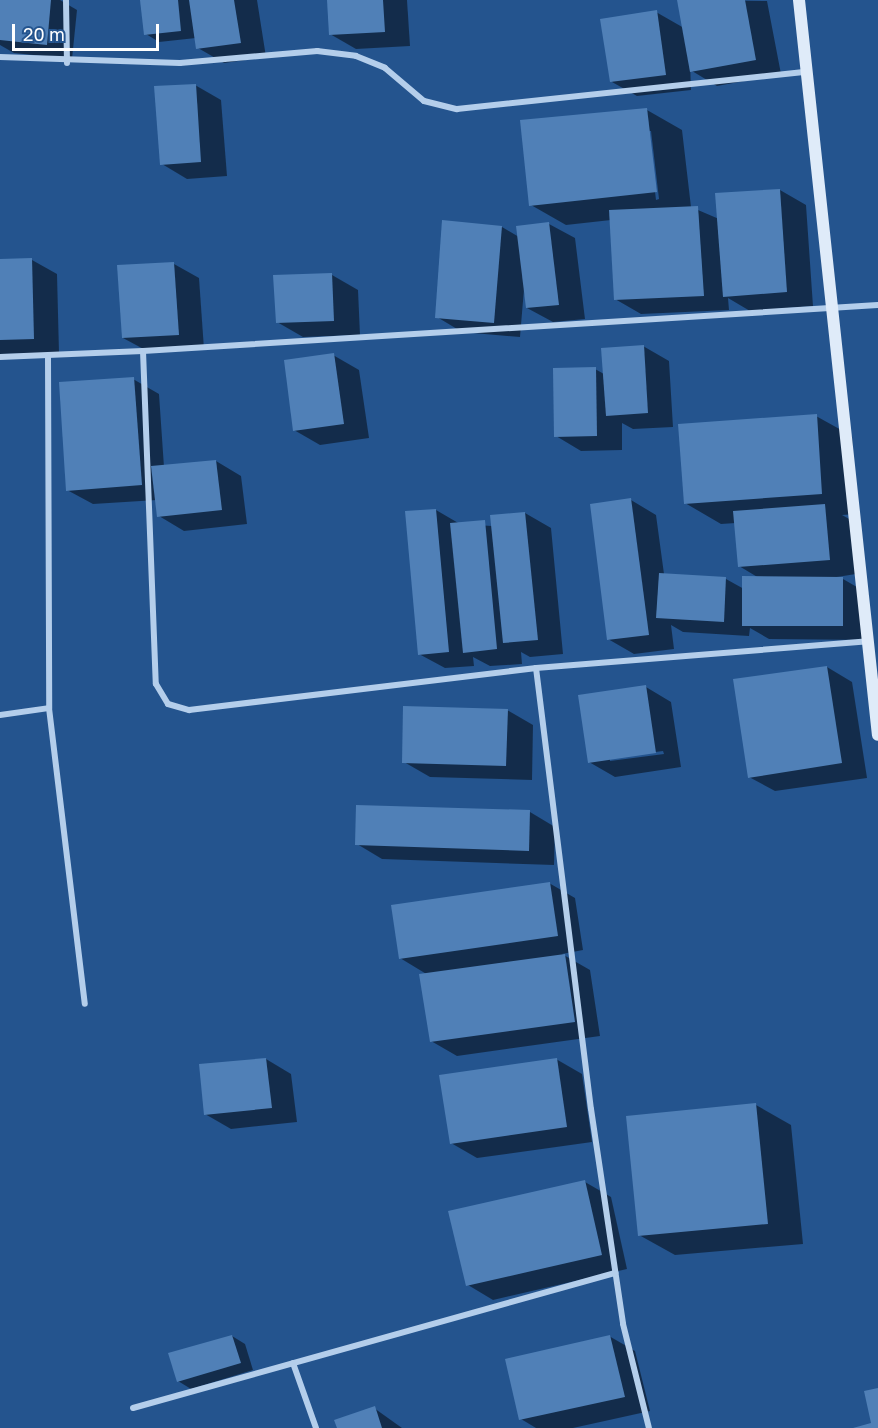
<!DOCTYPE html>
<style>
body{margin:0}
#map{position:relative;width:878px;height:1428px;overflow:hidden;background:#24548e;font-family:"Golos Text",sans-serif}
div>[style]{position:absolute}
.shadow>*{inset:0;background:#0007}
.building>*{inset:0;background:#5080b7}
.street>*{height:6px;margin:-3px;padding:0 3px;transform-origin:3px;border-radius:3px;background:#b4ceeb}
.secondary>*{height:12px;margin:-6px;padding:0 6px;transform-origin:6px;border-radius:6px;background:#dfebf9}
span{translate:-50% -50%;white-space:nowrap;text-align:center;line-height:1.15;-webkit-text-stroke:6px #24548e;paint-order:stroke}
.scale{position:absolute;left:12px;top:24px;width:147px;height:27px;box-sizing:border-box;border:3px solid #fff;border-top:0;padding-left:8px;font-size:18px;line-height:21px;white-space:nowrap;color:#fff;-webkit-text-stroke:4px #24548e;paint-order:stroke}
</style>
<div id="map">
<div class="shadow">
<i style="clip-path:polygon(0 0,60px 0,77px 10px,72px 59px,14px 53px,0 45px)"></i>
<i style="clip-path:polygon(142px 0,257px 0,266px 57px,224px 63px,198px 48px,196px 38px,159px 42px,146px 34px)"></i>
<i style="clip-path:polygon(328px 0,407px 0,410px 46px,356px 49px,330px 34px)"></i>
<i style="clip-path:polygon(679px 0,767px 1px,781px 74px,717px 86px,692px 71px,690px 61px,691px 90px,637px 96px,612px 82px,656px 12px,684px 28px)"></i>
<i style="clip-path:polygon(195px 85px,221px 100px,227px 176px,187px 179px,162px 164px)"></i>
<i style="clip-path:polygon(evenodd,647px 110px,682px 130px,691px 207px,719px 219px,780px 190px,806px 205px,813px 306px,750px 311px,728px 298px,729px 310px,641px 314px,615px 299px,611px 220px,566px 225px,531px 205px,647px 110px,648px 131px,651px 131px,659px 199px,656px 200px,648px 131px)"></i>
<i style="clip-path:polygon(444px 222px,502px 227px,519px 237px,549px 224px,575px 238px,585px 319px,553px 322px,527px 308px,524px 289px,520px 337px,462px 332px,437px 317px)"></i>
<i style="clip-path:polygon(0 260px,32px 260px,57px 274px,59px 353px,0 354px)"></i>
<i style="clip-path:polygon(174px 264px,199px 278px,204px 349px,149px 352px,123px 338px)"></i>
<i style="clip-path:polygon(332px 275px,358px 290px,360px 335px,303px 337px,277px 322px)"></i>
<i style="clip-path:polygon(643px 346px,669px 361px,673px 427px,633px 429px,622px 423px,622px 450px,581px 451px,556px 436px,595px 369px,604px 374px)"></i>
<i style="clip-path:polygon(333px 355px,359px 370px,369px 438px,320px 445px,294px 430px)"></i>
<i style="clip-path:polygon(133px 379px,159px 394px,164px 467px,216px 461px,241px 476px,247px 524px,184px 531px,159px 516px,157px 500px,93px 504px,67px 490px)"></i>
<i style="clip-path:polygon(816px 416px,852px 436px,857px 514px,842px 515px,851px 520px,856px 574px,824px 579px,843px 579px,869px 594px,869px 640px,769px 639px,750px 628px,749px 636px,683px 632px,671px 625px,674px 649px,634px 654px,608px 639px,631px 500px,656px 515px,664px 574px,726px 579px,744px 589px,759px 578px,739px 566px,736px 523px,721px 524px,685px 503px)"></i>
<i style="clip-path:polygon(436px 510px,460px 524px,492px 526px,525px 513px,551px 528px,563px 654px,530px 657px,521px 652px,522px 664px,490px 666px,473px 657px,474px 666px,445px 668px,419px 654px,407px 513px)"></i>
<i style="clip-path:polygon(827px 667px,852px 682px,867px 778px,775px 791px,749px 777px)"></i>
<i style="clip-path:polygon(evenodd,646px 687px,671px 702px,681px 767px,615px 777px,589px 762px,646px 687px,663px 751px,664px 754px,610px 761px,610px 758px,663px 751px)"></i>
<i style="clip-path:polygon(507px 710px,533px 725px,532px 780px,430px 777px,404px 762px)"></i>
<i style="clip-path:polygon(530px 812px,555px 827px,554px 865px,382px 859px,357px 844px)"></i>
<i style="clip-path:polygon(549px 883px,575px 898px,583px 950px,562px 954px,590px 970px,600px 1036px,457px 1056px,431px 1041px,428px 975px,400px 958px)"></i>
<i style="clip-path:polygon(266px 1059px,291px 1074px,297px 1122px,231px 1129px,205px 1114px)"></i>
<i style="clip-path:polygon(556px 1059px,582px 1074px,592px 1142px,477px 1158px,451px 1143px)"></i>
<i style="clip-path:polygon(756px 1105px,791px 1125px,803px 1244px,675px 1255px,639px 1235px)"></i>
<i style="clip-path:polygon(585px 1182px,611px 1197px,627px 1269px,493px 1300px,468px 1285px)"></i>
<i style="clip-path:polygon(232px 1336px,245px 1344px,253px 1370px,191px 1389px,178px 1381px)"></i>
<i style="clip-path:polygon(609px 1336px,635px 1351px,650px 1411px,573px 1428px,536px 1428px,521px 1419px)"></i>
<i style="clip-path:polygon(374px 1408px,402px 1428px,338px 1428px)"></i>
</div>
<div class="building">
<i style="clip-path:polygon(0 0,51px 0,47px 45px,0 40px)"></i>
<i style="clip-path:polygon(140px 0,178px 0,181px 31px,144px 35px)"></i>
<i style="clip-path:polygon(189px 0,234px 0,241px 43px,196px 49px)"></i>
<i style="clip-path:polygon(327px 0,383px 0,385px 32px,329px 35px)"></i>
<i style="clip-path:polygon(677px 0,745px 0,756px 60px,690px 72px)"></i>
<i style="clip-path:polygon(657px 10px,666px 75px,610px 82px,600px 19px)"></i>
<i style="clip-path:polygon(196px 84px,201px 162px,160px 165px,154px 86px)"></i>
<i style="clip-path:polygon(647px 108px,657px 192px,529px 206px,520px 120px)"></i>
<i style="clip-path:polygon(780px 189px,787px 292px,723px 297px,715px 193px)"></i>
<i style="clip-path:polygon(698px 206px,704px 296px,614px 300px,609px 210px)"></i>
<i style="clip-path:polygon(442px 220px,502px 226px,494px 323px,435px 318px)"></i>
<i style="clip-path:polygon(549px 222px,559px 305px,526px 308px,516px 226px)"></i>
<i style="clip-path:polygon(32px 258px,34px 339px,0 340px,0 259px)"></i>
<i style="clip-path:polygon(174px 262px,179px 335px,122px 338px,117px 265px)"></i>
<i style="clip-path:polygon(332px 273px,334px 321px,276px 323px,273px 275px)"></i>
<i style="clip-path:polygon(644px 345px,648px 413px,606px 416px,601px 348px)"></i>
<i style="clip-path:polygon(334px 353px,344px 424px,293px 431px,284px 360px)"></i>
<i style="clip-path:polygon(596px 367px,597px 436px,554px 437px,553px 368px)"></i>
<i style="clip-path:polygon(134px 377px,142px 485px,66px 491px,59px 382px)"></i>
<i style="clip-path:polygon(817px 414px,822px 494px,684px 504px,678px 424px)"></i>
<i style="clip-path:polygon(216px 460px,222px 510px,157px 517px,151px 466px)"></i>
<i style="clip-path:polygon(631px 498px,649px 635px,607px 640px,590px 504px)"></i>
<i style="clip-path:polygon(825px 504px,830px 560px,738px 567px,733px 511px)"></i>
<i style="clip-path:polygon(436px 509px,449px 652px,418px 655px,405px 511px)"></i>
<i style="clip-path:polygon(525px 512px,538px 640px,503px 643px,490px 515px)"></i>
<i style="clip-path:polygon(485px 520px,497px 649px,463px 653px,450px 523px)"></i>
<i style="clip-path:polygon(659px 573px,726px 577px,724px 622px,656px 618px)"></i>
<i style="clip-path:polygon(742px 576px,843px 577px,843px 626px,742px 626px)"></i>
<i style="clip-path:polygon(827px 666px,842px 763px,748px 778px,733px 679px)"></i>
<i style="clip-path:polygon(646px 685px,656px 753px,588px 763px,578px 695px)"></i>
<i style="clip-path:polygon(403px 706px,508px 709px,506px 766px,402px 763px)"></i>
<i style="clip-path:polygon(356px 805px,530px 810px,529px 851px,355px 845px)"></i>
<i style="clip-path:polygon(550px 882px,558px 936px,399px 959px,391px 905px)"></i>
<i style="clip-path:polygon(565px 954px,575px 1022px,430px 1042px,419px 974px)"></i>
<i style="clip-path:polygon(266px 1058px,272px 1108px,204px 1115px,199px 1064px)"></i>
<i style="clip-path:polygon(557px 1058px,567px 1127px,450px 1144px,439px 1075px)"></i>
<i style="clip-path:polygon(756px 1103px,768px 1224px,638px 1236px,626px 1116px)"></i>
<i style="clip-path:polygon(585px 1180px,602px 1255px,466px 1286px,448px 1211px)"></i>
<i style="clip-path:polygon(232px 1335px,241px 1363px,177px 1382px,168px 1353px)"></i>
<i style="clip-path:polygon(610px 1335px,625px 1397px,519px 1420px,505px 1359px)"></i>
<i style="clip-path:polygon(878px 1388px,878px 1428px,853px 1428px,871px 1423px,864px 1391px)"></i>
<i style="clip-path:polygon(375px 1406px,382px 1428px,337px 1428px,334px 1420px)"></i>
</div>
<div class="street">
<i style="left:66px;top:0;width:63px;rotate:89.1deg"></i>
<i style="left:0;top:57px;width:180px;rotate:1.9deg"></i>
<i style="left:180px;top:63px;width:138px;rotate:-5deg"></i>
<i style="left:317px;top:51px;width:39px;rotate:7deg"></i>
<i style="left:356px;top:56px;width:31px;rotate:22deg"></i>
<i style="left:385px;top:68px;width:51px;rotate:40.2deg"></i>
<i style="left:424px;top:101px;width:34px;rotate:14deg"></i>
<i style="left:457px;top:109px;width:351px;rotate:-6.1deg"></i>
<i style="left:143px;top:351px;width:736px;rotate:-3.58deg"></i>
<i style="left:48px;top:356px;width:352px;rotate:89.8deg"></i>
<i style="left:49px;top:708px;width:298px;rotate:83.1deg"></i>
<i style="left:0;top:357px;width:143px;rotate:-2.4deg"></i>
<i style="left:143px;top:351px;width:333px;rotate:87.8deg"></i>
<i style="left:156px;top:684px;width:23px;rotate:59deg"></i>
<i style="left:168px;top:704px;width:22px;rotate:16deg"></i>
<i style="left:189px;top:710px;width:350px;rotate:-6.9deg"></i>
<i style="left:536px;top:668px;width:333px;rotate:-4.6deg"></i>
<i style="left:536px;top:668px;width:444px;rotate:82.9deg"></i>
<i style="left:591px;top:1109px;width:217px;rotate:81.5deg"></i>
<i style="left:623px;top:1324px;width:107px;rotate:76deg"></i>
<i style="left:0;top:715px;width:49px;rotate:-8.1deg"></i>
<i style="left:293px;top:1363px;width:69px;rotate:70.5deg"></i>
<i style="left:133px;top:1408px;width:501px;rotate:-15.65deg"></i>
</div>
<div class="secondary">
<i style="left:799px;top:0;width:739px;rotate:83.87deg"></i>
</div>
<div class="scale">20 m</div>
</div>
